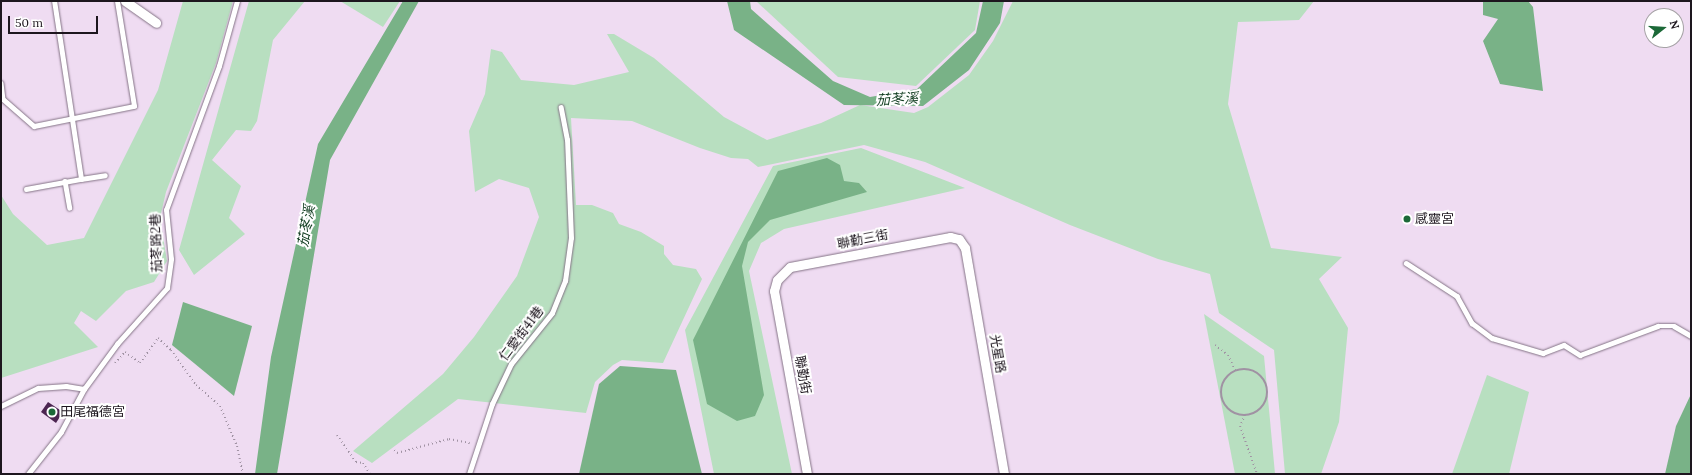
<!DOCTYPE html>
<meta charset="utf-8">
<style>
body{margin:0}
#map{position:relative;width:1692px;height:475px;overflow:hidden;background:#efdcf2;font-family:Lora,"Noto Sans TC",serif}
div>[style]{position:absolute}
.green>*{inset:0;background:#b8dfc0}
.water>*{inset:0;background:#79b287}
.building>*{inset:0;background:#4c2551}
.path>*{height:2px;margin-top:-1px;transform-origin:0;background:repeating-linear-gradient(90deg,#a092a3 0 1px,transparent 0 4px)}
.path>.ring{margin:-1px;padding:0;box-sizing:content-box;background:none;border:2px solid #a092a3;border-radius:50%}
.roads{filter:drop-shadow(0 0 1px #847386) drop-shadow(0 0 1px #847386)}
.service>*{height:4.5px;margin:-2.25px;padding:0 2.25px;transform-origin:2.25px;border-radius:2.25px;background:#fff}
.minor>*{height:9px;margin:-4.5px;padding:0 4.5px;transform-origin:4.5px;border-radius:4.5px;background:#fff}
.dots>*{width:11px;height:11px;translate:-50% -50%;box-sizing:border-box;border:2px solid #fff;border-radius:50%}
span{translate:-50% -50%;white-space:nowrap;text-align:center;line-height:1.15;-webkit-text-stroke:4px #fff;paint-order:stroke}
.poi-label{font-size:13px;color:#1d161e}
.left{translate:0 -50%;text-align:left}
.street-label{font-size:13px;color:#1d161e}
.water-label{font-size:14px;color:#113d20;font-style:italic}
.frame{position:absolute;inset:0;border:2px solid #1d161e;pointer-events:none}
.north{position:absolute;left:1644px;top:8px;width:40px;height:40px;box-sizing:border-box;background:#fff;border:1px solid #a5a2a5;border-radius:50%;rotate:73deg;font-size:11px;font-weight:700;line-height:16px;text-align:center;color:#1d161e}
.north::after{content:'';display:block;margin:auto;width:14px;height:18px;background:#1c6938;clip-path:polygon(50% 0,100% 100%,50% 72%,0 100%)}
.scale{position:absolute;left:8px;top:16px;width:90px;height:18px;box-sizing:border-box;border:2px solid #1d161e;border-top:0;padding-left:5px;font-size:12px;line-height:14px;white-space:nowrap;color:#1d161e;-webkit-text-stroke:3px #fff;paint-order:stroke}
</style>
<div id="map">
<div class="green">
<i style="clip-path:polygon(183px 1px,233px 1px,216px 63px,166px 192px,160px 218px,167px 261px,154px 282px,126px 291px,96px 321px,81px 311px,74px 323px,98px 347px,1px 378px,1px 195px,13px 214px,47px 245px,84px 238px,158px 90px)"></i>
<i style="clip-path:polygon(249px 1px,305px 1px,273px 40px,257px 121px,251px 131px,236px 130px,212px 160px,241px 186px,229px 218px,245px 234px,194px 275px,179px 250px)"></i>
<i style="clip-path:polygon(340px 1px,400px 1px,383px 27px)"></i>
<i style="clip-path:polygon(756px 1px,980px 1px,975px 30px,916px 86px,838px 77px)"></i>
<i style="clip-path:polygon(1013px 1px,1314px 1px,1299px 20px,1238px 22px,1228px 104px,1271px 248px,1342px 257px,1319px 279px,1348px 328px,1339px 422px,1321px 474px,1285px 474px,1274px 350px,1219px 313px,1210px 274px,1158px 259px,1070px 225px,925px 162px,864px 145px,758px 167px,748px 159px,731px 158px,700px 148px,632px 121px,571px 118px,576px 205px,592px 205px,613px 213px,619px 224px,641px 232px,664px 246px,664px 254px,673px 265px,696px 269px,702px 279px,663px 363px,622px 360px,613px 365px,595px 382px,586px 413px,458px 399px,372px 463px,353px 451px,443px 374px,474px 337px,517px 276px,539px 217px,529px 188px,499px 179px,475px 192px,469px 131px,485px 94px,491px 49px,502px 52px,521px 80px,574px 85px,629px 72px,607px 34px,614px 34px,654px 58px,724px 117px,767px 140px,821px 123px,860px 105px,914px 113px,928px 107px,969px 75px,993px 41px)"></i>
<i style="clip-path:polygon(861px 148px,965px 188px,784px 229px,761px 243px,749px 271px,792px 474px,714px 474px,685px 330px,773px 166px)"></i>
<i style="clip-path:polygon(1204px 314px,1264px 356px,1275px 474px,1235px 474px)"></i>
<i style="clip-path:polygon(1487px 375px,1529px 392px,1509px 474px,1452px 474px)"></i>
</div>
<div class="water">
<i style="clip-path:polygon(403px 1px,419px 1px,330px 160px,277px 474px,255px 474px,271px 357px,318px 144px)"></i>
<i style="clip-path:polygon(727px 1px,750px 1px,751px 9px,833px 81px,870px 97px,917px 89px,976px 33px,983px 1px,1004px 1px,1000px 23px,969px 70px,923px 106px,844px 105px,734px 30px)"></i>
<i style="clip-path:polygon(1483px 1px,1528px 1px,1533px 7px,1543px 91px,1500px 84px,1483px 41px,1498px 19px,1483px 15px)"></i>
<i style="clip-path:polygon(827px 158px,840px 165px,844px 181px,859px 183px,867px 192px,770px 220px,748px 242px,742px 266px,764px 395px,755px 416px,737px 421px,707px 404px,693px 340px,778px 171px)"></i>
<i style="clip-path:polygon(183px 302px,252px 326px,234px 396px,172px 345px)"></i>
<i style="clip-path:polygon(620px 366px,676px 370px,702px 474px,579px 474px,599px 384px)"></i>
<i style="clip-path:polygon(1691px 394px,1691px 474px,1665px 474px,1676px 426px)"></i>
</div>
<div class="building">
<i style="clip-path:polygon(48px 402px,63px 412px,56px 423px,41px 412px)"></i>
</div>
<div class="path">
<i style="left:1215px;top:345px;width:16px;rotate:38deg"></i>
<i style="left:1228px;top:355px;width:17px;rotate:65deg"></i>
<i style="left:115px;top:363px;width:15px;rotate:-48deg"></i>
<i style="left:125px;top:352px;width:19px;rotate:36deg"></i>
<i style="left:140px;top:363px;width:31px;rotate:-54deg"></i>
<i style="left:158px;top:338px;width:18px;rotate:43deg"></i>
<i style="left:171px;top:350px;width:43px;rotate:54.5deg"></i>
<i style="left:196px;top:385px;width:32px;rotate:41deg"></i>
<i style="left:220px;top:406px;width:43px;rotate:67deg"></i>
<i style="left:237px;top:446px;width:29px;rotate:78deg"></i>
<i class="ring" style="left:1221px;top:369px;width:44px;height:44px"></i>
<i style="left:1245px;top:415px;width:12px;rotate:114deg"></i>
<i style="left:1240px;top:426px;width:51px;rotate:70.5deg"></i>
<i style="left:337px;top:435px;width:33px;rotate:55deg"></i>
<i style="left:356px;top:462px;width:7px;rotate:8deg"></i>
<i style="left:363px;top:463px;width:13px;rotate:58deg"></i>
<i style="left:394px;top:450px;width:4px;rotate:45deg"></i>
<i style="left:397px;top:453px;width:54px;rotate:-15.1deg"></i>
<i style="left:449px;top:439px;width:21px;rotate:11deg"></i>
</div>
<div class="roads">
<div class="service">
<i style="left:1px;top:83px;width:16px;rotate:83deg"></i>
<i style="left:3px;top:99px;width:41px;rotate:41.1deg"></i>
<i style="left:34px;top:126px;width:102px;rotate:-11.3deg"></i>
<i style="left:134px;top:106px;width:106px;rotate:-99.2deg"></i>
<i style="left:81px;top:179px;width:24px;rotate:-9deg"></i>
<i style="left:65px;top:181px;width:27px;rotate:80deg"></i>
<i style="left:26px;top:189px;width:56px;rotate:-10.3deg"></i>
<i style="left:81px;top:179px;width:180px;rotate:-98.6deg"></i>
<i style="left:1406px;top:263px;width:61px;rotate:32.9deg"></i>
<i style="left:1457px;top:296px;width:31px;rotate:61deg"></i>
<i style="left:1472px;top:323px;width:25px;rotate:37deg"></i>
<i style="left:1492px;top:338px;width:53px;rotate:16.4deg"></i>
<i style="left:1543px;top:353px;width:22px;rotate:-21deg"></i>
<i style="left:1564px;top:345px;width:19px;rotate:32deg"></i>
<i style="left:1580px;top:355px;width:83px;rotate:-20.4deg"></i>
<i style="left:1658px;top:326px;width:16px"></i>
<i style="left:1674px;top:326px;width:20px;rotate:30deg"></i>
<i style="left:1px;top:406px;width:41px;rotate:-25.9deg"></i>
<i style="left:38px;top:388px;width:28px;rotate:-4deg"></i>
<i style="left:66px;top:386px;width:18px;rotate:9deg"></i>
<i style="left:28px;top:474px;width:53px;rotate:-51.8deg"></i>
<i style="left:61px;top:432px;width:49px;rotate:-61.9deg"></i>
<i style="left:84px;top:389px;width:56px;rotate:-53.7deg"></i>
<i style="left:117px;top:344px;width:75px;rotate:-48.2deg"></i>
<i style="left:167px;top:288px;width:29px;rotate:-82deg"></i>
<i style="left:171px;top:259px;width:49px;rotate:-95.8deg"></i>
<i style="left:166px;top:210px;width:153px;rotate:-69.8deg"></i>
<i style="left:219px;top:66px;width:67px;rotate:-74.5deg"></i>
<i style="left:469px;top:474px;width:74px;rotate:-71.8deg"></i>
<i style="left:492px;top:404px;width:44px;rotate:-64.6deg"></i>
<i style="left:511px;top:364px;width:65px;rotate:-51.2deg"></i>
<i style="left:552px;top:313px;width:35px;rotate:-68deg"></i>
<i style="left:565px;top:281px;width:43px;rotate:-82.1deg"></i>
<i style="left:571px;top:238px;width:98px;rotate:-92.3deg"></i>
<i style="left:567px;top:140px;width:33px;rotate:-101deg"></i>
</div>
<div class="minor">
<i style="left:125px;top:1px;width:38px;rotate:35deg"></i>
<i style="left:807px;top:474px;width:186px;rotate:-100.2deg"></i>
<i style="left:774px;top:291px;width:11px;rotate:-75deg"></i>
<i style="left:777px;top:280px;width:18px;rotate:-45deg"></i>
<i style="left:790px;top:267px;width:163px;rotate:-10.6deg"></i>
<i style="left:950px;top:237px;width:9px;rotate:13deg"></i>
<i style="left:959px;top:239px;width:11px;rotate:56deg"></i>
<i style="left:965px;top:248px;width:229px;rotate:80.2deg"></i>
</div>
</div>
<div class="dots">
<i style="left:1407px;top:219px;background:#1c6938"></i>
<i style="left:52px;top:412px;background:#1c6938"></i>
</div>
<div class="poi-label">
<span class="left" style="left:1415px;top:219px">感靈宮</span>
<span class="left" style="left:60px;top:412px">田尾福德宮</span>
</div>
<div class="street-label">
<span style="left:863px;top:240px;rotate:-11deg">聯勤三街</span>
<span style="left:157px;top:243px;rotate:-92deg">茄苳路2巷</span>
<span style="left:522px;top:334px;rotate:-53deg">仁愛街41巷</span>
<span style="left:997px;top:354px;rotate:80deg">光星路</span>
<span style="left:802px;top:375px;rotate:80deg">聯勤街</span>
</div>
<div class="water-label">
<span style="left:897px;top:99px;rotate:-3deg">茄苳溪</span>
<span style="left:306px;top:226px;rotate:-80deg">茄苳溪</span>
</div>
<div class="frame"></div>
<div class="north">N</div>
<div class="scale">50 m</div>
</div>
